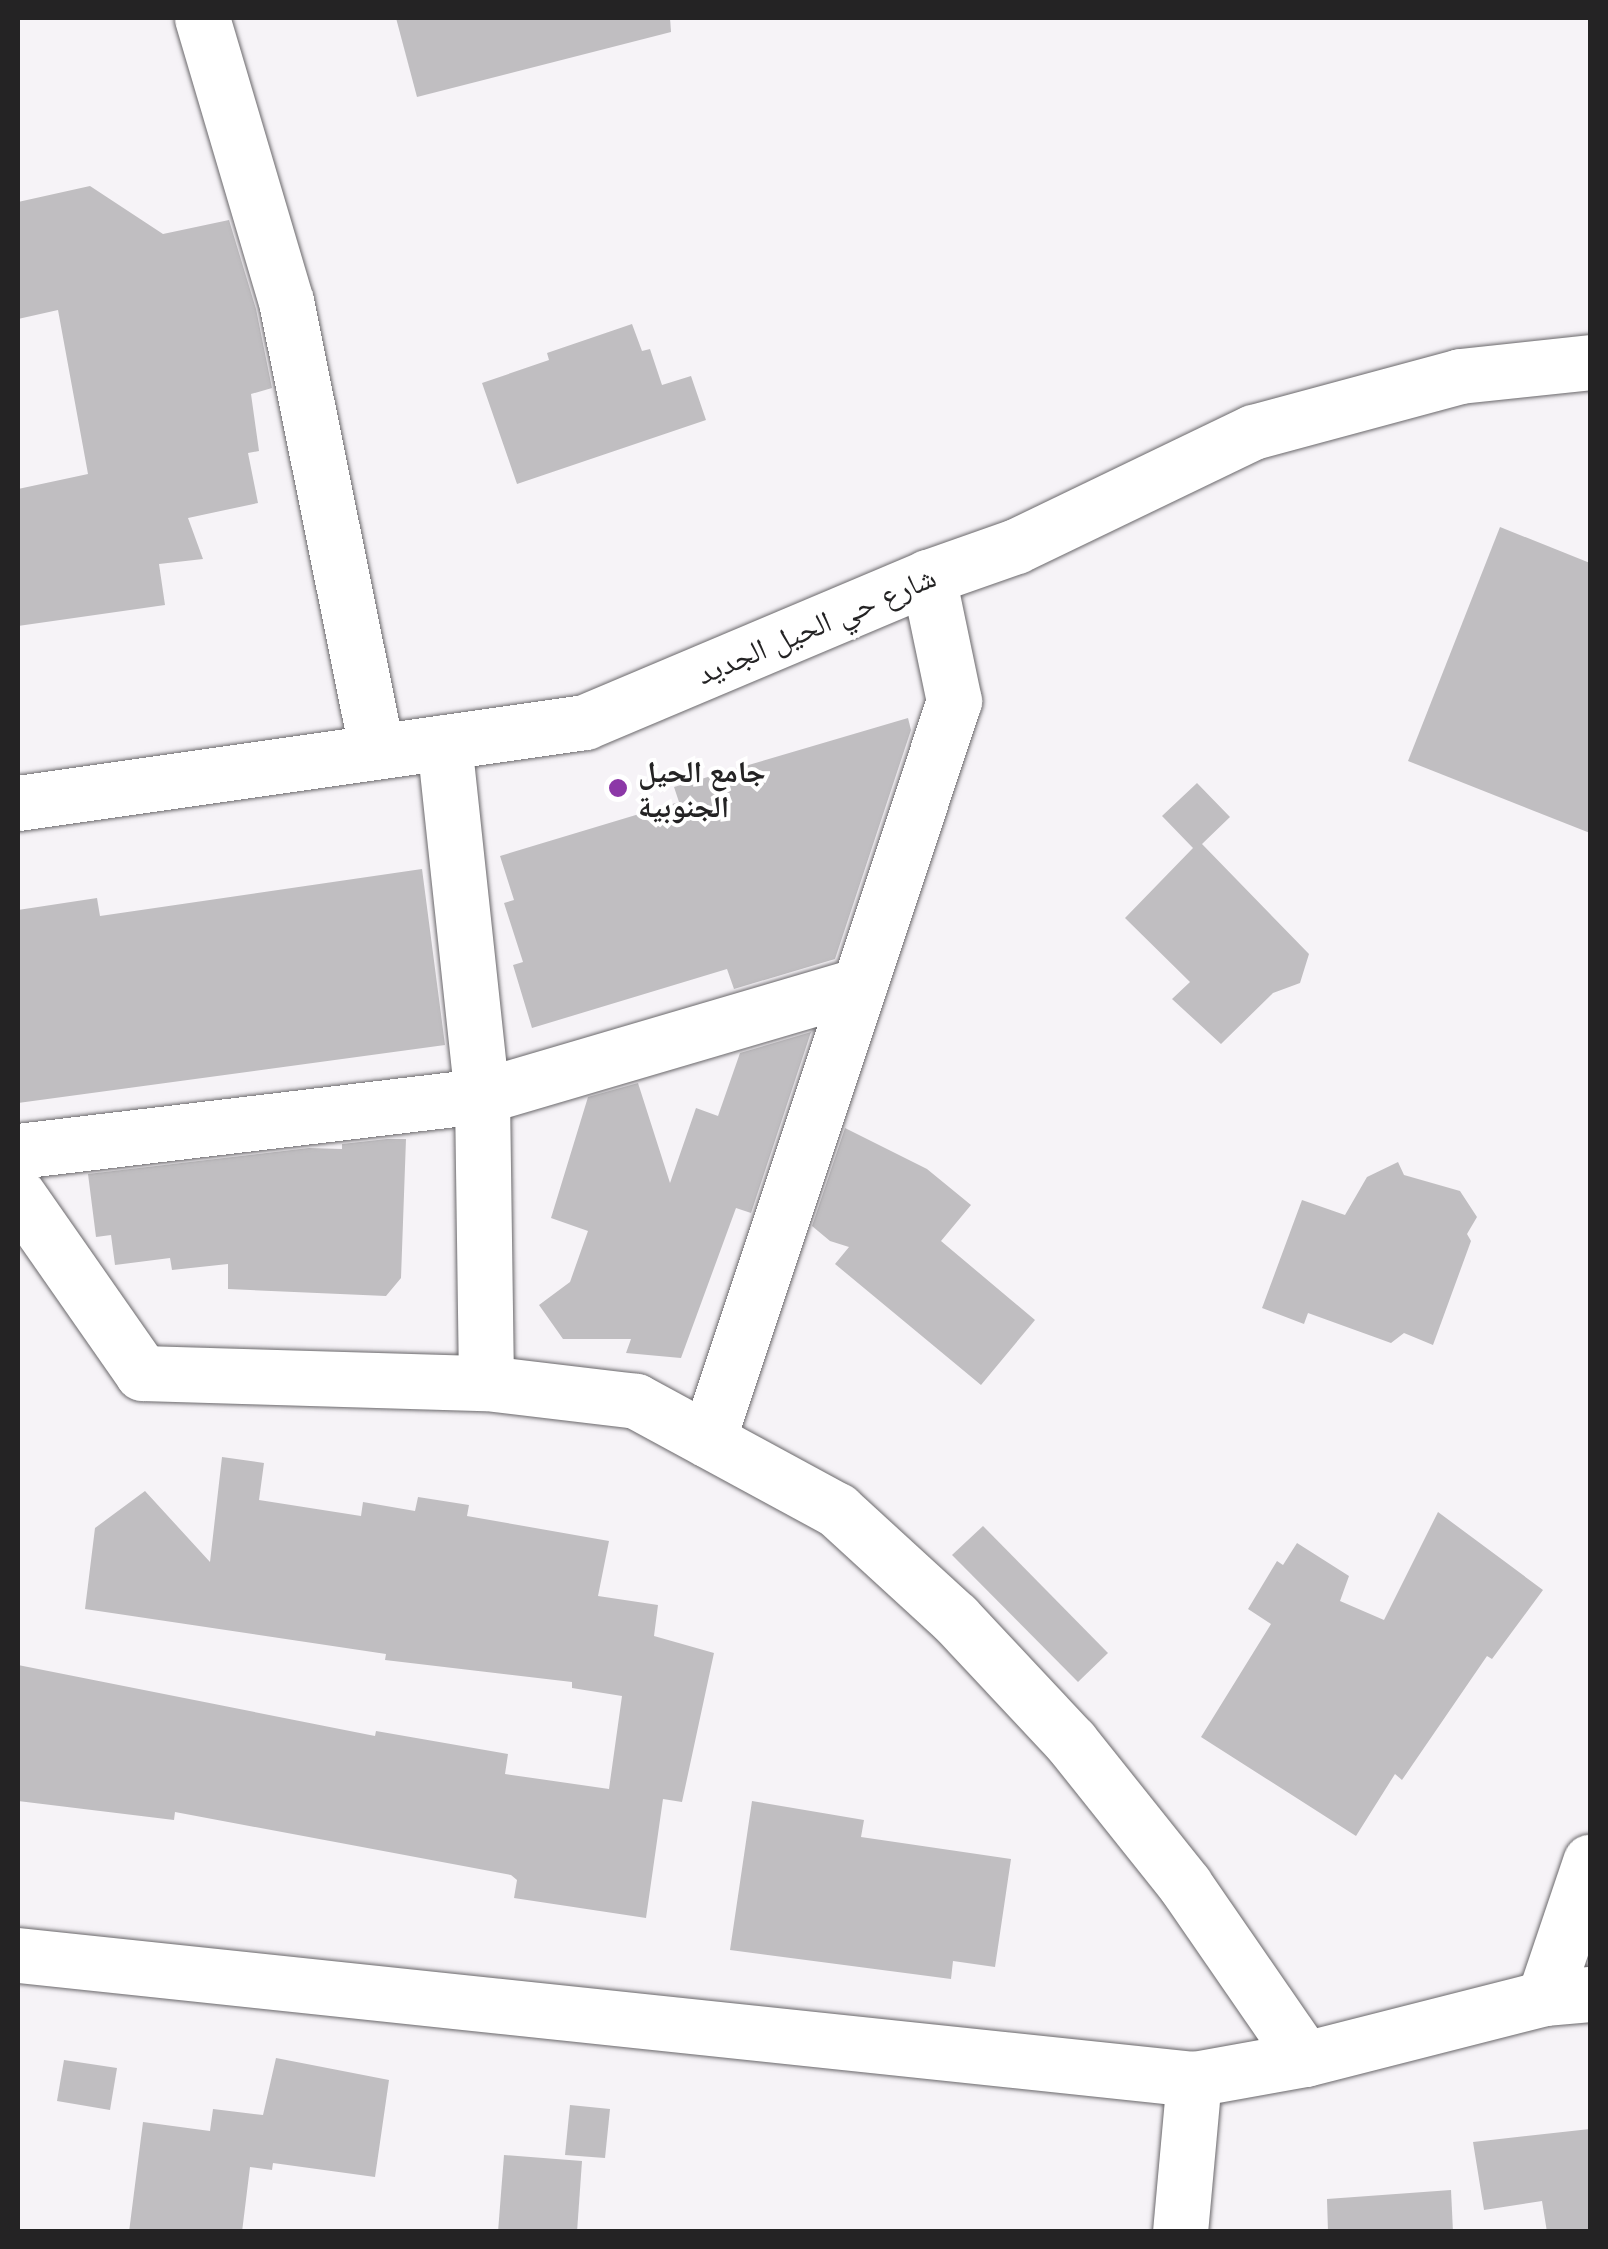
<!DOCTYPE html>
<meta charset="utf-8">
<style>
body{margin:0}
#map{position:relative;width:1608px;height:2249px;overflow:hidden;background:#f6f3f7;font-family:Inter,"Noto Naskh Arabic",sans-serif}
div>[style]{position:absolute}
.building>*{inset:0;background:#c0bec1}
.roads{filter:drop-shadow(0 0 2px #6a686b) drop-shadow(0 0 2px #6a686b)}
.minor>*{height:55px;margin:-27.5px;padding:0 27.5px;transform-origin:27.5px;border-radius:27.5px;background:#fff}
.tertiary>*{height:55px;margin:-27.5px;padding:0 27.5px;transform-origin:27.5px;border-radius:27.5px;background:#fff}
.dots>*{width:28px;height:28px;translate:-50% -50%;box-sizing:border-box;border:5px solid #fff;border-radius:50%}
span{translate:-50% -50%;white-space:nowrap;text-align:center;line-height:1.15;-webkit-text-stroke:8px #fff;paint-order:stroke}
.street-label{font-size:30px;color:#242324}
.poi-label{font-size:30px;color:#242324;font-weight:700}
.left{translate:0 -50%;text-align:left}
.frame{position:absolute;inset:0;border:20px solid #242324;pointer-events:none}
</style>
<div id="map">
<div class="building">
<i style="clip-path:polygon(396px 18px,670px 18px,671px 32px,417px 97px)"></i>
<i style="clip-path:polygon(90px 186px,163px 234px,229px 220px,256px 309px,272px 388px,251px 394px,259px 451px,248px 453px,258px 503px,188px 518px,203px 559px,159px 564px,165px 605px,18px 626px,18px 489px,88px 474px,58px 310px,18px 319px,18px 202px)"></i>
<i style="clip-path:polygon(632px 324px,642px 351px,650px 349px,662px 385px,691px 376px,706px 420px,517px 484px,482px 383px,549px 360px,547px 353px)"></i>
<i style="clip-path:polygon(1500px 527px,1590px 563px,1590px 833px,1408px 761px)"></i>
<i style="clip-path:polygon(908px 718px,911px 730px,835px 959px,734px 989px,727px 969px,532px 1028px,513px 965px,523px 962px,504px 903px,514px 900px,500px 856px,679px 802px,674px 787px)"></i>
<i style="clip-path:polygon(1197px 783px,1230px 817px,1202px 844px,1309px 954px,1300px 983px,1273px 993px,1221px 1044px,1172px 999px,1190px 982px,1125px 918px,1193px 848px,1162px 816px)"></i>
<i style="clip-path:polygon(422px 869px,445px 1045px,18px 1103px,18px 910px,97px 898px,100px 916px)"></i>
<i style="clip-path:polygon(811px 1032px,751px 1213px,736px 1208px,681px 1358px,626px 1353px,631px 1339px,563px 1339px,539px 1305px,570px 1282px,588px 1231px,551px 1218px,588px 1097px,638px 1083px,670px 1183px,696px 1108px,718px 1116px,740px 1053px)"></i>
<i style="clip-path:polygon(845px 1128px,927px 1169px,971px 1205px,941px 1241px,1035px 1320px,981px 1385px,835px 1264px,849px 1247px,830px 1241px,812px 1226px)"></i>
<i style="clip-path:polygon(387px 1139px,406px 1139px,401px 1278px,386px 1296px,228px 1289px,228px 1264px,172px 1270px,170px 1258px,115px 1265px,111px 1235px,96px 1237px,88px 1174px,309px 1148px,342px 1149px,342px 1144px)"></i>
<i style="clip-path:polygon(1398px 1162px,1404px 1175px,1460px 1191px,1477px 1217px,1467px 1234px,1471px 1241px,1433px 1345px,1404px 1333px,1391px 1343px,1308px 1313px,1304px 1324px,1262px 1308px,1302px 1200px,1345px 1215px,1367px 1177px)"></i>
<i style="clip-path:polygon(222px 1457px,264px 1463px,259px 1500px,361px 1516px,363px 1502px,415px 1511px,418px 1497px,469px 1505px,467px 1516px,609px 1541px,598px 1596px,658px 1605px,654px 1636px,714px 1653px,682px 1802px,663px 1799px,646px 1918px,514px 1898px,517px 1880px,511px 1875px,175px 1812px,174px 1820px,18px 1801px,18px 1665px,375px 1736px,376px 1731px,508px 1754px,505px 1774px,609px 1789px,622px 1696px,572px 1688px,572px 1682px,385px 1660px,386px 1654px,85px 1609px,95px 1528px,145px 1491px,210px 1562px)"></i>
<i style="clip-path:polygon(1438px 1512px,1543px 1590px,1492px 1659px,1487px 1656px,1402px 1780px,1395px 1774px,1356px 1836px,1201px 1737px,1271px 1624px,1248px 1609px,1277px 1561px,1283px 1565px,1297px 1543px,1349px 1576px,1340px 1601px,1384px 1620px)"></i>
<i style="clip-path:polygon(983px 1526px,1108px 1653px,1078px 1682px,952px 1555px)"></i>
<i style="clip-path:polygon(752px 1801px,864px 1820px,861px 1837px,1011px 1859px,995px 1967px,953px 1961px,951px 1979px,730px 1950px)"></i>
<i style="clip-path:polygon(276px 2058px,389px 2080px,375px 2177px,273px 2163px,272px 2170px,250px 2167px,242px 2232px,129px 2232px,143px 2122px,210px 2131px,213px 2109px,263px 2115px)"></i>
<i style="clip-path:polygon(64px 2060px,117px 2068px,110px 2110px,57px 2101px)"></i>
<i style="clip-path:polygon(570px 2105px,610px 2109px,605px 2158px,565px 2155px)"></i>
<i style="clip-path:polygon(1590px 2129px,1590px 2232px,1547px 2232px,1542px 2201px,1484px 2210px,1473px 2142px)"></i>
<i style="clip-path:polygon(504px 2155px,582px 2161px,577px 2232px,498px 2232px)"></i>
<i style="clip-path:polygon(1451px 2190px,1453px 2232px,1328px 2232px,1327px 2199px)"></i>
</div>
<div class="roads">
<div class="minor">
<i style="left:202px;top:18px;width:295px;rotate:73.5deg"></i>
<i style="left:286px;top:301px;width:459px;rotate:78.6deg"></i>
<i style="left:444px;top:742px;width:356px;rotate:83.9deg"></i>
<i style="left:482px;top:1096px;width:287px;rotate:89.2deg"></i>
<i style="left:18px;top:1151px;width:467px;rotate:-6.8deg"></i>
<i style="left:482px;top:1096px;width:393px;rotate:-16.4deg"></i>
<i style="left:18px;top:1195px;width:217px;rotate:55.1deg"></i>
<i style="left:142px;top:1373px;width:344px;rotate:1.7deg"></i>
<i style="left:486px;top:1383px;width:151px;rotate:6.8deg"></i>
<i style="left:636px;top:1401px;width:229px;rotate:28.5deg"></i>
<i style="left:837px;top:1510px;width:160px;rotate:42.5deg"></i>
<i style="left:955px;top:1618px;width:170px;rotate:46.9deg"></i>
<i style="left:1071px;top:1742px;width:183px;rotate:51.4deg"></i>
<i style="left:1185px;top:1885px;width:211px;rotate:55.4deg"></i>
<i style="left:708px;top:1440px;width:779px;rotate:-71.59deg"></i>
<i style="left:954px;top:701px;width:127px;rotate:-101.8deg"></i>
<i style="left:18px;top:1955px;width:1183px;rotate:6.02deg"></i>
<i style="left:1194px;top:2079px;width:113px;rotate:-10.2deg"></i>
<i style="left:1305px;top:2059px;width:247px;rotate:-14.3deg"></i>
<i style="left:1544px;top:1998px;width:46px;rotate:-5deg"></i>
<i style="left:1544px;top:1998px;width:144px;rotate:-71.3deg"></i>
<i style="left:1180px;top:2232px;width:154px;rotate:-84.8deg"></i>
</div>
<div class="tertiary">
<i style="left:18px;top:803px;width:573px;rotate:-8.13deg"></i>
<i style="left:585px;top:722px;width:372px;rotate:-22.9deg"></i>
<i style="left:928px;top:577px;width:93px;rotate:-19.4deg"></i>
<i style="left:1016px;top:546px;width:263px;rotate:-25.7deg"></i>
<i style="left:1253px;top:432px;width:214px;rotate:-15.1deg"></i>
<i style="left:1460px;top:376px;width:131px;rotate:-6.1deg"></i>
</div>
</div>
<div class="dots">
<i style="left:618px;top:788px;background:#8c38a7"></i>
</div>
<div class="street-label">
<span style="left:816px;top:625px;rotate:-23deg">شارع حي الحيل الجديد</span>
</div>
<div class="poi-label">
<span class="left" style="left:638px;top:788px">جامع الحيل<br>الجنوبية</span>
</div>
<div class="frame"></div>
</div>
